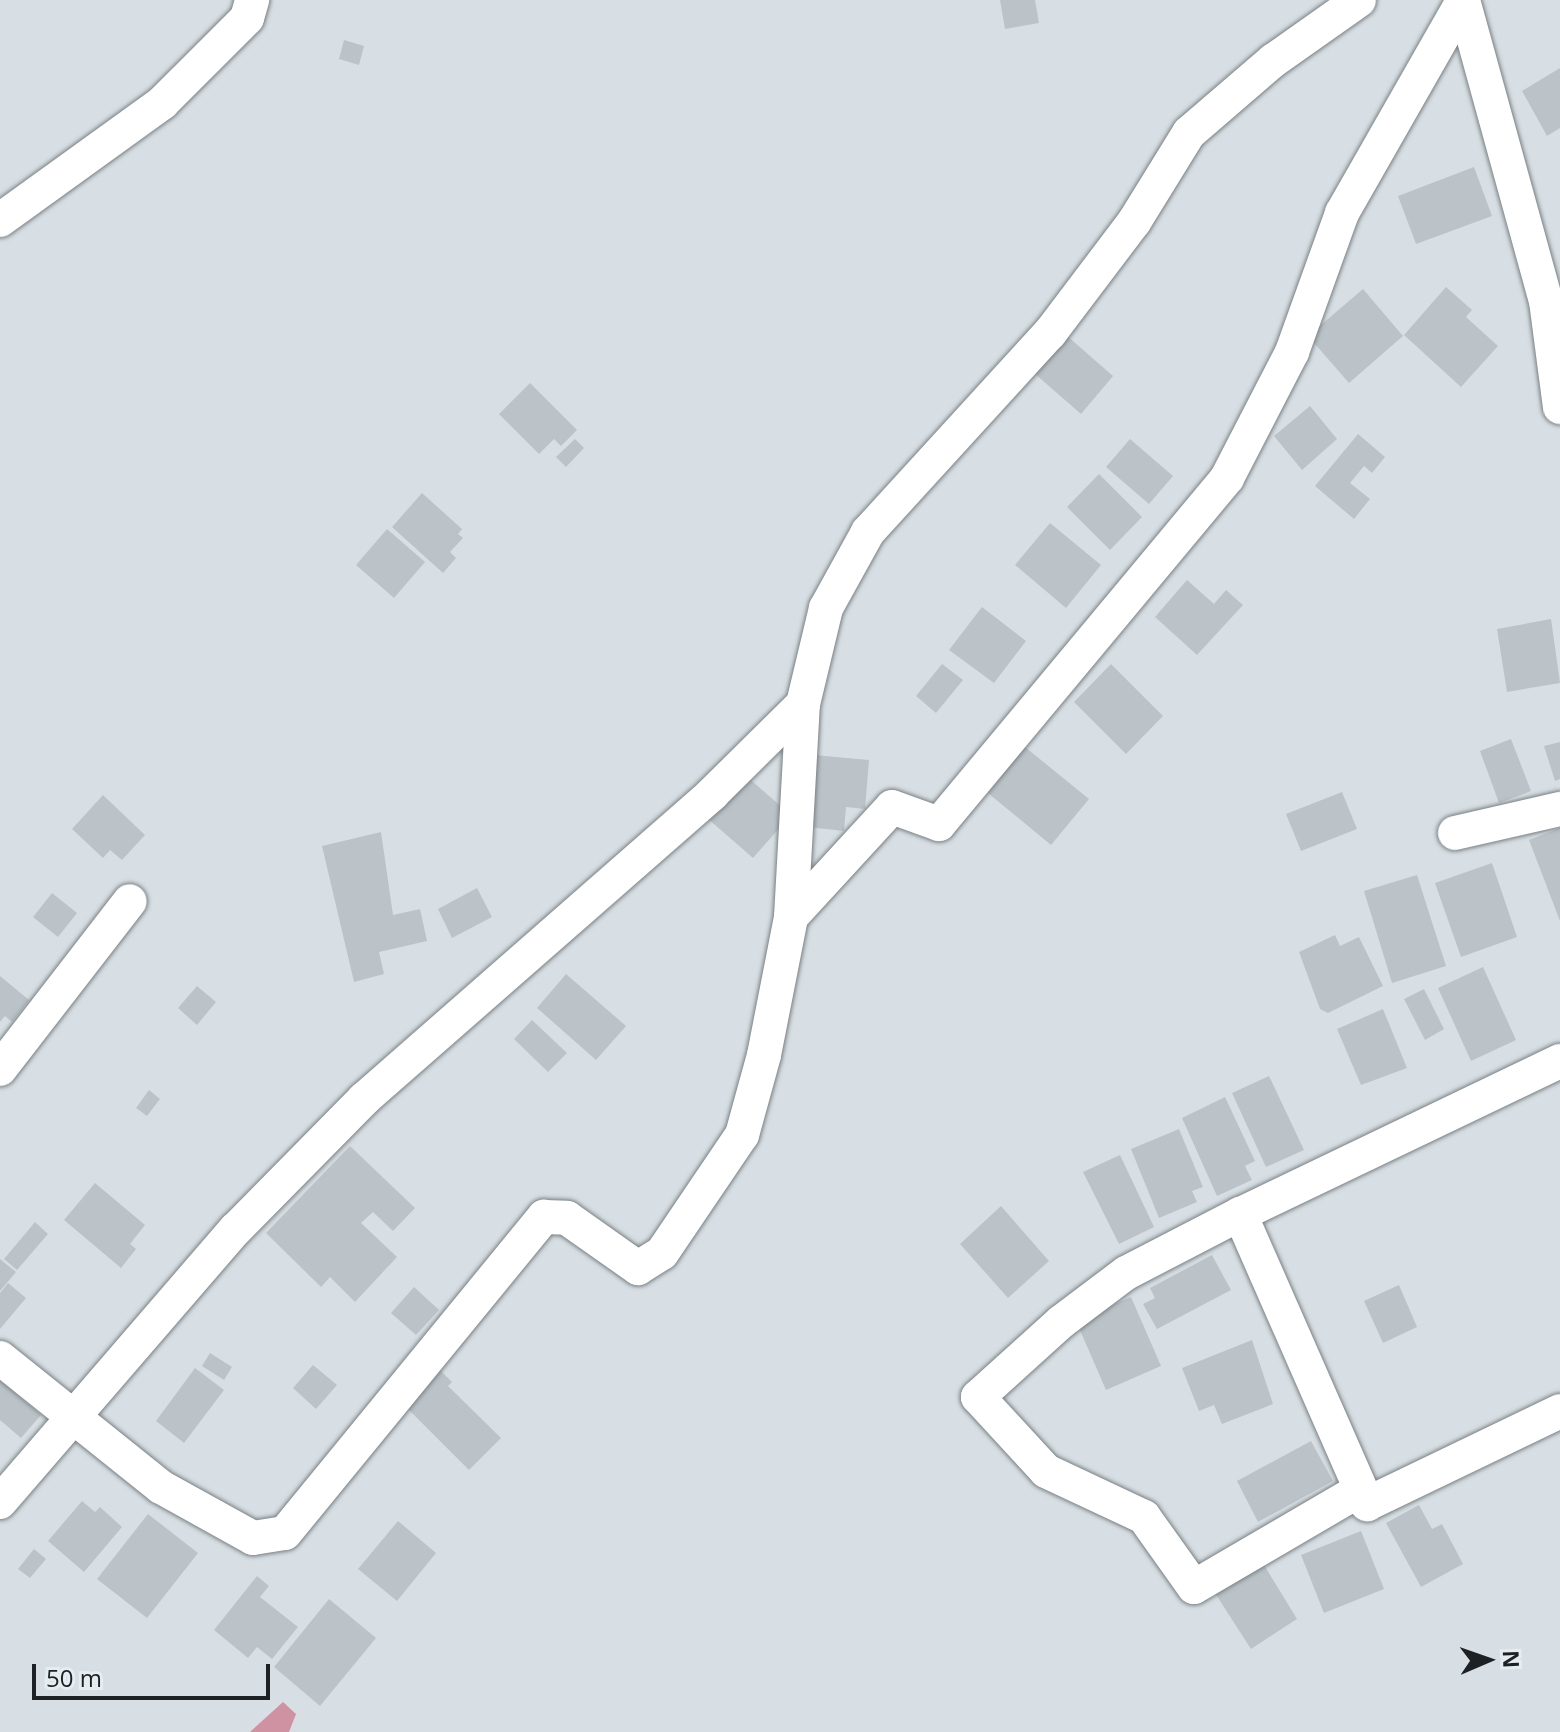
<!DOCTYPE html>
<style>
body{margin:0}
#map{position:relative;width:1560px;height:1732px;overflow:hidden;background:#d8dfe4;font-family:"Open Sans",sans-serif}
div>[style]{position:absolute}
.water>*{inset:0;background:#ce92a3}
.building>*{inset:0;background:#bbc3c8}
.roads{filter:drop-shadow(0 0 2px #798084) drop-shadow(0 0 2px #798084)}
.minor>*{height:34px;margin:-17px;padding:0 17px;transform-origin:17px;border-radius:17px;background:#fff}
span{translate:-50% -50%;white-space:nowrap;text-align:center;line-height:1.15;-webkit-text-stroke:8px #e5edf1;paint-order:stroke}
.north{position:absolute;left:1448px;top:1620px;width:80px;height:80px;-webkit-text-stroke:6px #e5edf1;paint-order:stroke;rotate:88deg;font-size:22px;font-weight:700;line-height:32px;text-align:center;color:#1e2123}
.north::after{content:'';display:block;margin:auto;width:28px;height:36px;background:#1e2123;clip-path:polygon(50% 0,100% 100%,50% 72%,0 100%)}
.scale{position:absolute;left:32px;top:1664px;width:238px;height:36px;box-sizing:border-box;border:4px solid #1e2123;border-top:0;padding-left:10px;font-size:24px;line-height:28px;white-space:nowrap;color:#1e2123;-webkit-text-stroke:6px #e5edf1;paint-order:stroke}
</style>
<div id="map">
<div class="water">
<i style="clip-path:polygon(283px 1702px,296px 1714px,289px 1732px,250px 1732px)"></i>
</div>
<div class="building">
<i style="clip-path:polygon(1000px 0,1035px 0,1039px 23px,1005px 29px)"></i>
<i style="clip-path:polygon(344px 40px,364px 46px,359px 65px,339px 59px)"></i>
<i style="clip-path:polygon(1560px 68px,1560px 128px,1547px 136px,1522px 91px)"></i>
<i style="clip-path:polygon(1474px 167px,1492px 216px,1416px 244px,1398px 196px)"></i>
<i style="clip-path:polygon(1446px 287px,1472px 310px,1466px 317px,1498px 346px,1461px 387px,1404px 335px)"></i>
<i style="clip-path:polygon(1363px 289px,1403px 336px,1349px 383px,1308px 336px)"></i>
<i style="clip-path:polygon(1066px 335px,1113px 376px,1081px 414px,1034px 373px)"></i>
<i style="clip-path:polygon(530px 383px,577px 430px,561px 446px,554px 439px,539px 454px,499px 414px)"></i>
<i style="clip-path:polygon(1310px 406px,1337px 439px,1302px 470px,1274px 436px)"></i>
<i style="clip-path:polygon(1358px 434px,1385px 457px,1372px 473px,1364px 466px,1350px 483px,1370px 499px,1354px 519px,1315px 486px)"></i>
<i style="clip-path:polygon(575px 439px,584px 448px,566px 467px,556px 457px)"></i>
<i style="clip-path:polygon(1130px 439px,1173px 476px,1149px 504px,1106px 467px)"></i>
<i style="clip-path:polygon(1099px 474px,1142px 517px,1110px 550px,1067px 507px)"></i>
<i style="clip-path:polygon(422px 493px,462px 529px,458px 534px,463px 538px,450px 552px,456px 558px,443px 573px,392px 527px)"></i>
<i style="clip-path:polygon(1050px 523px,1101px 565px,1066px 608px,1015px 565px)"></i>
<i style="clip-path:polygon(387px 529px,425px 562px,394px 598px,356px 565px)"></i>
<i style="clip-path:polygon(1187px 580px,1214px 604px,1226px 590px,1243px 605px,1197px 655px,1155px 617px)"></i>
<i style="clip-path:polygon(982px 607px,1026px 641px,994px 683px,949px 650px)"></i>
<i style="clip-path:polygon(1551px 619px,1560px 683px,1507px 692px,1497px 629px)"></i>
<i style="clip-path:polygon(942px 664px,963px 680px,936px 713px,916px 696px)"></i>
<i style="clip-path:polygon(1111px 664px,1163px 716px,1126px 754px,1074px 702px)"></i>
<i style="clip-path:polygon(1511px 739px,1531px 791px,1499px 803px,1480px 751px)"></i>
<i style="clip-path:polygon(1560px 742px,1560px 779px,1555px 781px,1544px 746px)"></i>
<i style="clip-path:polygon(1025px 747px,1089px 799px,1051px 845px,988px 793px)"></i>
<i style="clip-path:polygon(814px 755px,869px 760px,865px 809px,846px 807px,844px 831px,808px 827px)"></i>
<i style="clip-path:polygon(745px 775px,791px 815px,753px 858px,707px 818px)"></i>
<i style="clip-path:polygon(1342px 792px,1357px 829px,1301px 851px,1286px 814px)"></i>
<i style="clip-path:polygon(103px 795px,145px 835px,122px 860px,110px 850px,103px 858px,72px 829px)"></i>
<i style="clip-path:polygon(1560px 828px,1560px 921px,1529px 840px)"></i>
<i style="clip-path:polygon(381px 832px,393px 915px,420px 909px,427px 941px,379px 952px,384px 974px,354px 982px,322px 846px)"></i>
<i style="clip-path:polygon(1492px 863px,1517px 937px,1461px 957px,1435px 883px)"></i>
<i style="clip-path:polygon(1417px 875px,1446px 966px,1392px 983px,1364px 891px)"></i>
<i style="clip-path:polygon(477px 888px,492px 917px,452px 938px,438px 909px)"></i>
<i style="clip-path:polygon(52px 893px,77px 913px,58px 937px,33px 917px)"></i>
<i style="clip-path:polygon(1335px 935px,1340px 946px,1359px 937px,1383px 986px,1328px 1013px,1320px 1009px,1299px 952px)"></i>
<i style="clip-path:polygon(1483px 967px,1516px 1040px,1471px 1061px,1438px 988px)"></i>
<i style="clip-path:polygon(566px 974px,626px 1026px,596px 1060px,537px 1008px)"></i>
<i style="clip-path:polygon(0 976px,29px 1000px,12px 1022px,5px 1016px,0 1022px)"></i>
<i style="clip-path:polygon(197px 986px,216px 1002px,197px 1025px,178px 1008px)"></i>
<i style="clip-path:polygon(1424px 989px,1444px 1029px,1425px 1040px,1404px 999px)"></i>
<i style="clip-path:polygon(1383px 1009px,1407px 1068px,1361px 1085px,1337px 1029px)"></i>
<i style="clip-path:polygon(532px 1020px,567px 1053px,548px 1072px,514px 1039px)"></i>
<i style="clip-path:polygon(1269px 1076px,1304px 1150px,1266px 1167px,1232px 1093px)"></i>
<i style="clip-path:polygon(149px 1090px,160px 1099px,147px 1116px,136px 1108px)"></i>
<i style="clip-path:polygon(1225px 1097px,1255px 1161px,1245px 1166px,1252px 1180px,1217px 1196px,1182px 1118px)"></i>
<i style="clip-path:polygon(1179px 1129px,1203px 1187px,1192px 1191px,1197px 1202px,1159px 1218px,1131px 1149px)"></i>
<i style="clip-path:polygon(350px 1146px,415px 1208px,393px 1231px,373px 1212px,361px 1223px,397px 1257px,355px 1302px,330px 1277px,321px 1287px,266px 1233px)"></i>
<i style="clip-path:polygon(1120px 1155px,1154px 1227px,1119px 1244px,1083px 1172px)"></i>
<i style="clip-path:polygon(95px 1183px,145px 1225px,130px 1244px,136px 1249px,121px 1268px,64px 1220px)"></i>
<i style="clip-path:polygon(1001px 1206px,1049px 1261px,1008px 1298px,960px 1244px)"></i>
<i style="clip-path:polygon(35px 1222px,48px 1234px,17px 1270px,4px 1259px)"></i>
<i style="clip-path:polygon(1212px 1255px,1231px 1290px,1157px 1329px,1143px 1304px,1155px 1298px,1150px 1288px)"></i>
<i style="clip-path:polygon(0 1259px,16px 1272px,0 1291px)"></i>
<i style="clip-path:polygon(8px 1283px,26px 1298px,0 1329px,0 1293px)"></i>
<i style="clip-path:polygon(1399px 1285px,1417px 1327px,1383px 1343px,1364px 1301px)"></i>
<i style="clip-path:polygon(414px 1287px,439px 1310px,416px 1335px,391px 1313px)"></i>
<i style="clip-path:polygon(1131px 1297px,1161px 1366px,1106px 1390px,1076px 1321px)"></i>
<i style="clip-path:polygon(1252px 1340px,1273px 1404px,1222px 1424px,1214px 1405px,1199px 1411px,1182px 1368px)"></i>
<i style="clip-path:polygon(210px 1353px,232px 1367px,224px 1380px,202px 1366px)"></i>
<i style="clip-path:polygon(313px 1365px,337px 1385px,316px 1409px,293px 1388px)"></i>
<i style="clip-path:polygon(195px 1368px,224px 1390px,184px 1443px,156px 1421px)"></i>
<i style="clip-path:polygon(439px 1369px,452px 1382px,448px 1386px,501px 1438px,469px 1470px,404px 1405px)"></i>
<i style="clip-path:polygon(0 1380px,41px 1415px,21px 1438px,0 1420px)"></i>
<i style="clip-path:polygon(1311px 1441px,1333px 1481px,1258px 1522px,1237px 1481px)"></i>
<i style="clip-path:polygon(82px 1501px,95px 1512px,100px 1507px,122px 1527px,84px 1572px,48px 1541px)"></i>
<i style="clip-path:polygon(1419px 1505px,1432px 1529px,1442px 1524px,1463px 1564px,1421px 1587px,1386px 1523px)"></i>
<i style="clip-path:polygon(148px 1514px,198px 1553px,147px 1618px,97px 1579px)"></i>
<i style="clip-path:polygon(398px 1521px,436px 1553px,397px 1601px,358px 1569px)"></i>
<i style="clip-path:polygon(1361px 1531px,1384px 1589px,1324px 1613px,1301px 1555px)"></i>
<i style="clip-path:polygon(34px 1549px,46px 1559px,30px 1578px,18px 1569px)"></i>
<i style="clip-path:polygon(1261px 1560px,1297px 1619px,1251px 1649px,1213px 1590px)"></i>
<i style="clip-path:polygon(257px 1576px,269px 1586px,260px 1597px,298px 1627px,272px 1659px,257px 1647px,248px 1658px,214px 1630px)"></i>
<i style="clip-path:polygon(329px 1599px,376px 1638px,320px 1706px,274px 1667px)"></i>
</div>
<div class="roads">
<div class="minor">
<i style="left:1463px;top:0;width:312px;rotate:74.6deg"></i>
<i style="left:1546px;top:301px;width:107px;rotate:82.5deg"></i>
<i style="left:0;top:220px;width:200px;rotate:-35.8deg"></i>
<i style="left:162px;top:103px;width:120px;rotate:-45deg"></i>
<i style="left:247px;top:18px;width:19px;rotate:-74deg"></i>
<i style="left:1455px;top:833px;width:108px;rotate:-12.9deg"></i>
<i style="left:791px;top:917px;width:213px;rotate:-86.8deg"></i>
<i style="left:803px;top:704px;width:99px;rotate:-76.5deg"></i>
<i style="left:826px;top:608px;width:87px;rotate:-61.1deg"></i>
<i style="left:868px;top:532px;width:270px;rotate:-47.6deg"></i>
<i style="left:1050px;top:333px;width:139px;rotate:-52.9deg"></i>
<i style="left:1134px;top:222px;width:105px;rotate:-58.3deg"></i>
<i style="left:1189px;top:133px;width:112px;rotate:-40.7deg"></i>
<i style="left:1274px;top:60px;width:104px;rotate:-35.2deg"></i>
<i style="left:1560px;top:1061px;width:355px;rotate:154.4deg"></i>
<i style="left:1240px;top:1214px;width:317px;rotate:66.3deg"></i>
<i style="left:1367px;top:1504px;width:214px;rotate:-25.7deg"></i>
<i style="left:0;top:1069px;width:212px;rotate:-52.3deg"></i>
<i style="left:1240px;top:1214px;width:128px;rotate:152.6deg"></i>
<i style="left:1126px;top:1273px;width:81px;rotate:143deg"></i>
<i style="left:1061px;top:1322px;width:112px;rotate:137.9deg"></i>
<i style="left:978px;top:1397px;width:100px;rotate:47.4deg"></i>
<i style="left:1046px;top:1471px;width:108px;rotate:25.1deg"></i>
<i style="left:1144px;top:1517px;width:86px;rotate:54.5deg"></i>
<i style="left:1194px;top:1587px;width:192px;rotate:-30.3deg"></i>
<i style="left:0;top:1358px;width:206px;rotate:38.7deg"></i>
<i style="left:161px;top:1487px;width:105px;rotate:29deg"></i>
<i style="left:253px;top:1538px;width:32px;rotate:-9deg"></i>
<i style="left:285px;top:1533px;width:409px;rotate:-50.7deg"></i>
<i style="left:544px;top:1217px;width:23px;rotate:2deg"></i>
<i style="left:567px;top:1218px;width:87px;rotate:35.2deg"></i>
<i style="left:638px;top:1268px;width:28px;rotate:-32deg"></i>
<i style="left:662px;top:1253px;width:143px;rotate:-55.9deg"></i>
<i style="left:742px;top:1135px;width:83px;rotate:-74.6deg"></i>
<i style="left:764px;top:1055px;width:141px;rotate:-78.9deg"></i>
<i style="left:791px;top:917px;width:149px;rotate:-47.4deg"></i>
<i style="left:892px;top:807px;width:50px;rotate:19.9deg"></i>
<i style="left:939px;top:824px;width:450px;rotate:-50.2deg"></i>
<i style="left:1227px;top:478px;width:142px;rotate:-62.7deg"></i>
<i style="left:1292px;top:352px;width:148px;rotate:-70.2deg"></i>
<i style="left:1342px;top:213px;width:244px;rotate:-60.3deg"></i>
<i style="left:0;top:1502px;width:361px;rotate:-49.2deg"></i>
<i style="left:236px;top:1229px;width:182px;rotate:-45.4deg"></i>
<i style="left:364px;top:1099px;width:463px;rotate:-41.2deg"></i>
<i style="left:712px;top:794px;width:128px;rotate:-44.7deg"></i>
</div>
</div>
<div class="north">N</div>
<div class="scale">50 m</div>
</div>
